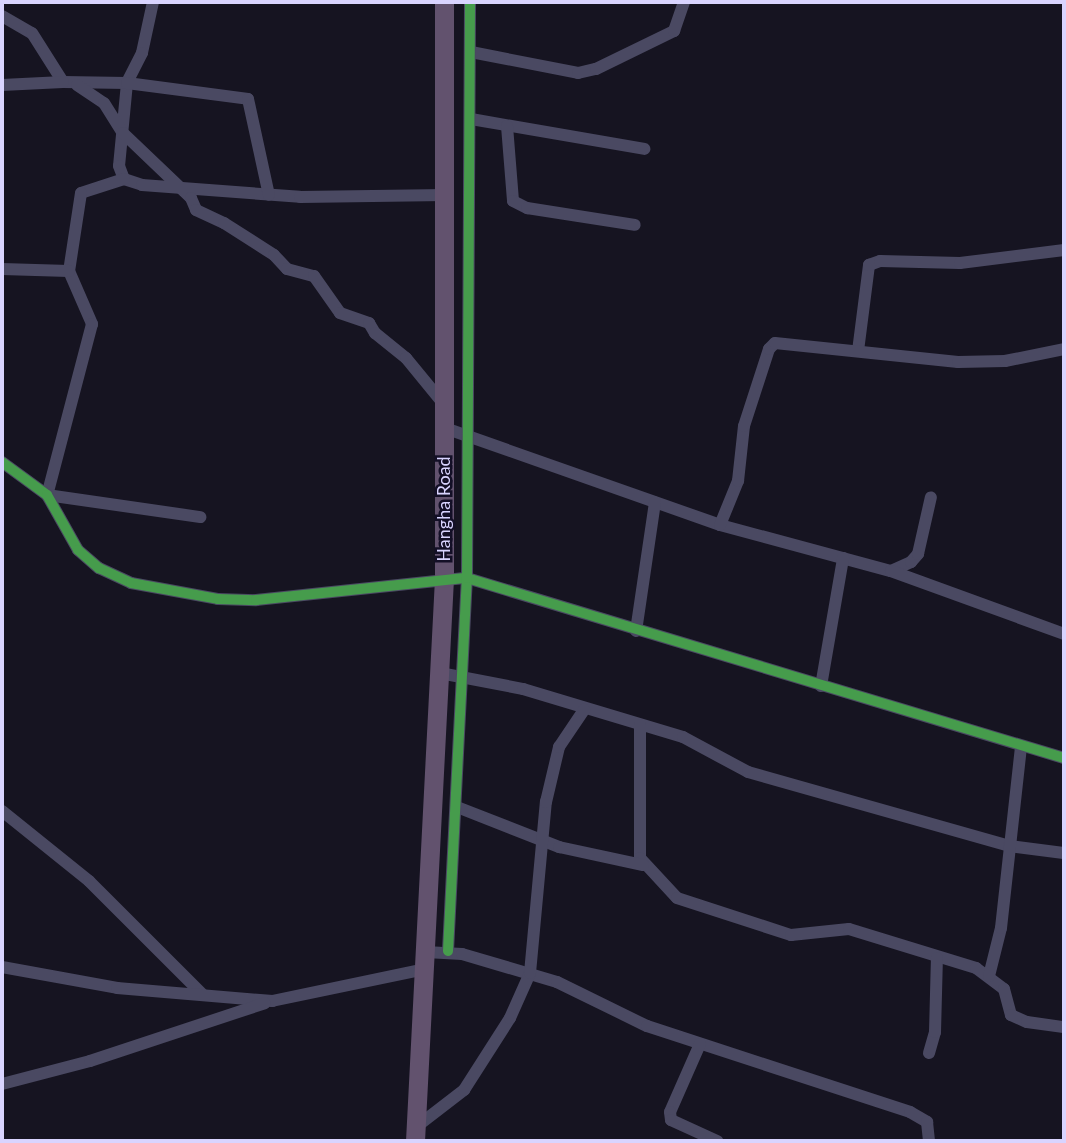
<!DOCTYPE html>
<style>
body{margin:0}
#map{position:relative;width:1066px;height:1143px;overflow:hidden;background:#161421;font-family:Lato,sans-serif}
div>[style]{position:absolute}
.minor>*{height:12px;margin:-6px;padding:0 6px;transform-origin:6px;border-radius:6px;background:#4a4962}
.trunk>*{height:19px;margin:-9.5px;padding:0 9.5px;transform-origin:9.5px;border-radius:9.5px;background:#62526e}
.cycleway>*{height:10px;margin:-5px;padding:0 5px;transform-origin:5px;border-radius:5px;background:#469c4c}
span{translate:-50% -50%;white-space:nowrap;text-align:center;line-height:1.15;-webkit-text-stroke:5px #130f26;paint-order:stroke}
.street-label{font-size:18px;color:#d9d4ff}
.frame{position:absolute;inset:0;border:4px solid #d9d4ff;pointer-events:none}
</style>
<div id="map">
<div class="minor">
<i style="left:153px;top:2px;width:52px;rotate:102.2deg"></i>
<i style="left:142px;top:53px;width:34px;rotate:117deg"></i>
<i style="left:127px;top:83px;width:83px;rotate:95.5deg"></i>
<i style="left:119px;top:166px;width:14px;rotate:69deg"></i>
<i style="left:124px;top:179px;width:19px;rotate:18deg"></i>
<i style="left:142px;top:185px;width:158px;rotate:4.3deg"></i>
<i style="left:300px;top:197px;width:145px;rotate:-0.8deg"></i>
<i style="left:2px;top:16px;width:34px;rotate:30deg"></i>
<i style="left:32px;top:33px;width:58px;rotate:57.7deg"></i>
<i style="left:63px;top:82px;width:64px;rotate:0.9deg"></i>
<i style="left:127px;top:83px;width:122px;rotate:7.5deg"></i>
<i style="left:248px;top:99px;width:98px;rotate:77.7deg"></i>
<i style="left:471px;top:52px;width:109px;rotate:11.1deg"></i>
<i style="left:578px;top:73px;width:18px;rotate:-13deg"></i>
<i style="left:596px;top:69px;width:87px;rotate:-26deg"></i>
<i style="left:674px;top:31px;width:31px;rotate:-71deg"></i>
<i style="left:2px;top:85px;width:61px;rotate:-2.8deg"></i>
<i style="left:77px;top:85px;width:32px;rotate:34deg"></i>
<i style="left:104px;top:103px;width:36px;rotate:58deg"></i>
<i style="left:123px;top:133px;width:94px;rotate:43.7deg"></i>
<i style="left:191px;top:198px;width:13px;rotate:67deg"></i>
<i style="left:196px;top:210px;width:31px;rotate:25deg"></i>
<i style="left:224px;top:223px;width:59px;rotate:32.6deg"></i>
<i style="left:274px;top:255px;width:19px;rotate:47deg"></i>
<i style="left:287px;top:269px;width:28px;rotate:15deg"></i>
<i style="left:314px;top:276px;width:45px;rotate:54.9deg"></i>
<i style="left:340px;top:313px;width:31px;rotate:19deg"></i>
<i style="left:369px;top:323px;width:12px;rotate:59deg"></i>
<i style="left:375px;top:333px;width:40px;rotate:39deg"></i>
<i style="left:406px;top:358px;width:58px;rotate:50.6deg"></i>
<i style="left:471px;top:119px;width:176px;rotate:9.8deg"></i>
<i style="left:507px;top:126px;width:75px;rotate:85.4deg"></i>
<i style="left:513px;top:201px;width:16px;rotate:27deg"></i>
<i style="left:527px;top:208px;width:109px;rotate:8.9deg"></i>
<i style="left:124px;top:179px;width:45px;rotate:162deg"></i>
<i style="left:81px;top:193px;width:79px;rotate:98.7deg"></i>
<i style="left:69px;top:271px;width:58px;rotate:66.5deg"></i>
<i style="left:92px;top:324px;width:177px;rotate:104.7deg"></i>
<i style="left:47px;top:495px;width:155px;rotate:8.2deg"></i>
<i style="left:2px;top:269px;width:67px;rotate:1.7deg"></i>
<i style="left:858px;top:351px;width:87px;rotate:-82.7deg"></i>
<i style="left:869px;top:265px;width:12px;rotate:-20deg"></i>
<i style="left:880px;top:261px;width:80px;rotate:1.4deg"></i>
<i style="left:960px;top:263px;width:105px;rotate:-7.1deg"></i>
<i style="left:442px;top:427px;width:295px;rotate:19.4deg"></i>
<i style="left:720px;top:525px;width:177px;rotate:15.1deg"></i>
<i style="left:891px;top:571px;width:22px;rotate:-24deg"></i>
<i style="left:911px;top:562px;width:11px;rotate:-49deg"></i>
<i style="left:918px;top:554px;width:58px;rotate:-77.2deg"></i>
<i style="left:2px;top:462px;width:56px;rotate:36.3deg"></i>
<i style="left:47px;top:495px;width:63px;rotate:60.6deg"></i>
<i style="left:78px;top:550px;width:28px;rotate:41deg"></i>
<i style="left:99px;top:568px;width:35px;rotate:25deg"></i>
<i style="left:131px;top:583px;width:88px;rotate:10.4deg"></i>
<i style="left:218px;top:599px;width:38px;rotate:2deg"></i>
<i style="left:256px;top:600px;width:212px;rotate:-6deg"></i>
<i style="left:467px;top:578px;width:624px;rotate:16.78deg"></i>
<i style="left:720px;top:525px;width:48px;rotate:-67.8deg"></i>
<i style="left:738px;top:481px;width:55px;rotate:-83.8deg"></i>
<i style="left:744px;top:426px;width:81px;rotate:-72deg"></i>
<i style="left:769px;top:349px;width:8px;rotate:-45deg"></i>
<i style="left:775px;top:343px;width:184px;rotate:5.9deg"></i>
<i style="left:958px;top:362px;width:47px;rotate:-1.2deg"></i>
<i style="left:1005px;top:361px;width:60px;rotate:-11.5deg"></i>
<i style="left:891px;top:571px;width:184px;rotate:20deg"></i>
<i style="left:636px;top:631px;width:130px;rotate:-81.6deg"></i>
<i style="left:440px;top:673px;width:85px;rotate:10.9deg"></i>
<i style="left:523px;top:689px;width:167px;rotate:16.7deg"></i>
<i style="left:683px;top:737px;width:74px;rotate:28.3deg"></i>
<i style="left:748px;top:772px;width:271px;rotate:15.8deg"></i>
<i style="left:1009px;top:846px;width:55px;rotate:7.3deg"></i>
<i style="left:821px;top:686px;width:130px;rotate:-80.2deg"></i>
<i style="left:640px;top:725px;width:133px;rotate:90deg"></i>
<i style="left:640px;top:858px;width:54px;rotate:47.2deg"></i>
<i style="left:677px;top:898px;width:120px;rotate:18deg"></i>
<i style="left:791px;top:935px;width:58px;rotate:-5.9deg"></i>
<i style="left:849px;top:929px;width:133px;rotate:17.1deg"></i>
<i style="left:976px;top:968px;width:35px;rotate:37deg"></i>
<i style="left:1004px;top:989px;width:27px;rotate:75deg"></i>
<i style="left:1011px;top:1015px;width:17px;rotate:24deg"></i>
<i style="left:1027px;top:1022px;width:37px;rotate:8deg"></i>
<i style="left:457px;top:807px;width:110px;rotate:21.4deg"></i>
<i style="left:559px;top:847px;width:86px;rotate:12.1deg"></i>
<i style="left:2px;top:811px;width:112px;rotate:38.8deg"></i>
<i style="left:89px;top:881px;width:161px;rotate:45deg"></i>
<i style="left:448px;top:951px;width:373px;rotate:-87.1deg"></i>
<i style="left:467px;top:578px;width:576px;rotate:-89.7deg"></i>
<i style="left:426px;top:952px;width:36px;rotate:3deg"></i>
<i style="left:462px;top:954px;width:99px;rotate:16.4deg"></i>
<i style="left:557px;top:982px;width:100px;rotate:26.1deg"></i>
<i style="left:647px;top:1026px;width:277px;rotate:18.1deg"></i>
<i style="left:910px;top:1112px;width:20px;rotate:30deg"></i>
<i style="left:927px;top:1122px;width:19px;rotate:84deg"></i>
<i style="left:2px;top:967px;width:117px;rotate:10.3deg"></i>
<i style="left:117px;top:988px;width:156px;rotate:4.8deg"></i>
<i style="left:272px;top:1001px;width:156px;rotate:-11.8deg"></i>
<i style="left:989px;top:976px;width:49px;rotate:-76deg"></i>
<i style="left:1001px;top:928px;width:183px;rotate:-83.7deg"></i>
<i style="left:700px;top:1044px;width:74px;rotate:113.8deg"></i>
<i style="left:670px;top:1112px;width:8px;rotate:83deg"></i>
<i style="left:671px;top:1120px;width:51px;rotate:24.5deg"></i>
<i style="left:929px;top:1053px;width:22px;rotate:-74deg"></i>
<i style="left:935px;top:1032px;width:74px;rotate:-88.5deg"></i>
<i style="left:2px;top:1084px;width:91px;rotate:-14.6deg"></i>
<i style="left:90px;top:1061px;width:184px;rotate:-18.3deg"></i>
<i style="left:416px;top:1127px;width:61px;rotate:-37.6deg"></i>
<i style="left:464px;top:1090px;width:85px;rotate:-57.4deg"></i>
<i style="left:510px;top:1018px;width:49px;rotate:-66deg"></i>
<i style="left:530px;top:973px;width:172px;rotate:-84.7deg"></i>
<i style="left:546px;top:802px;width:57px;rotate:-76.7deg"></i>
<i style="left:559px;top:747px;width:45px;rotate:-56deg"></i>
</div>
<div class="trunk">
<i style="left:415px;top:1141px;width:564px;rotate:-87.05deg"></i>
<i style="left:444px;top:578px;width:576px;rotate:-90deg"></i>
</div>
<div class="cycleway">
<i style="left:2px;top:462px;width:56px;rotate:36.3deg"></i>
<i style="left:47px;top:495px;width:63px;rotate:60.6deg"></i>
<i style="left:78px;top:550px;width:28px;rotate:41deg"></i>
<i style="left:99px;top:568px;width:35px;rotate:25deg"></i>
<i style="left:131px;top:583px;width:88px;rotate:10.4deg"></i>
<i style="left:218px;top:599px;width:38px;rotate:2deg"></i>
<i style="left:256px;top:600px;width:212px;rotate:-6deg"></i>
<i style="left:467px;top:578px;width:624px;rotate:16.78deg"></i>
<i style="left:448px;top:951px;width:373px;rotate:-87.1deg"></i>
<i style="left:467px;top:578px;width:576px;rotate:-89.7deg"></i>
</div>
<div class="street-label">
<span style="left:443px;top:509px;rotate:-90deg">Hangha Road</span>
</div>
<div class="frame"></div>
</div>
